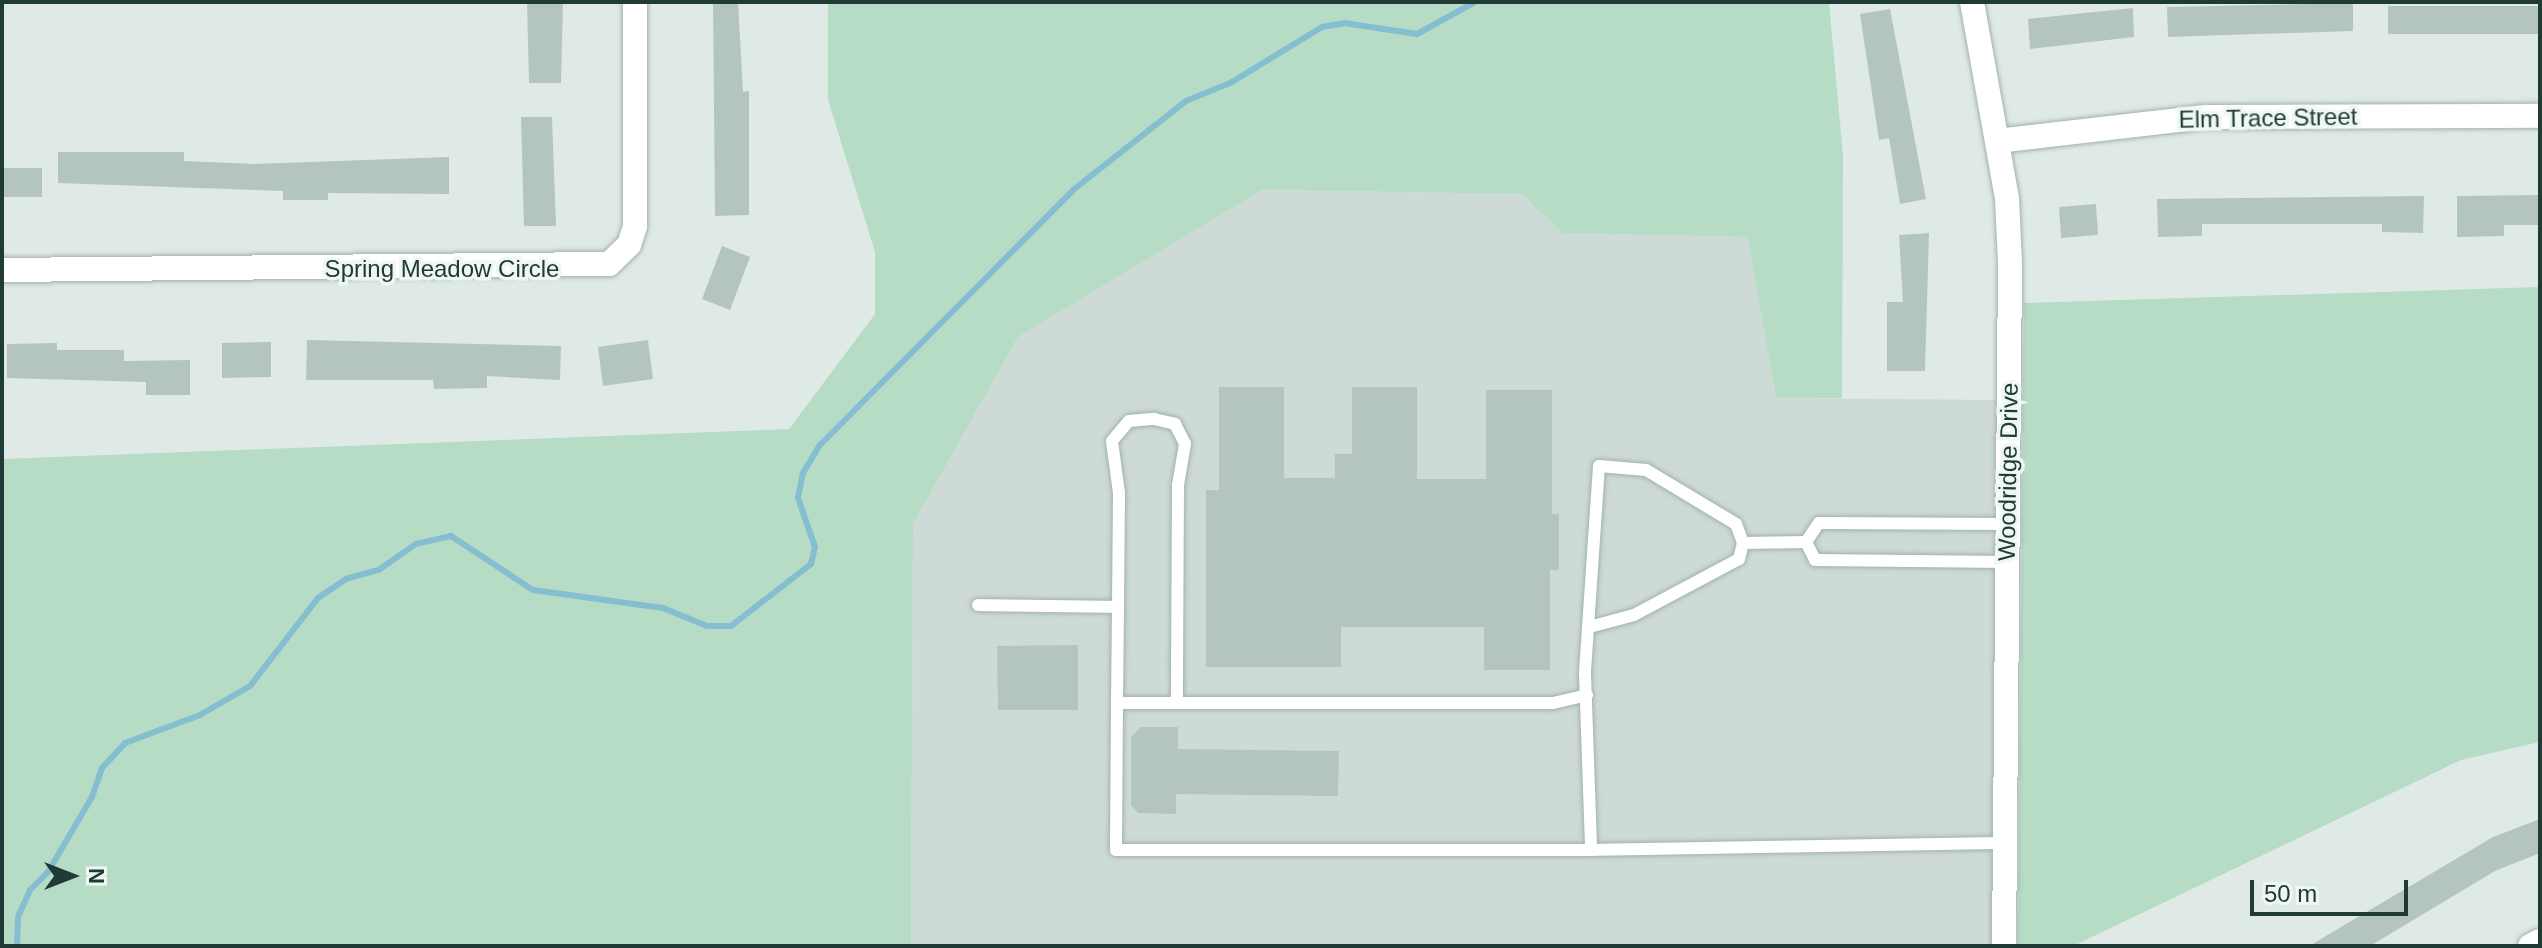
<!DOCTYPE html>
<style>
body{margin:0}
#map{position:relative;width:2542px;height:948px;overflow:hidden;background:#dfeae6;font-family:Arial,sans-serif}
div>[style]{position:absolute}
.built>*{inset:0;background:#cddad6}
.green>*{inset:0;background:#b7dcc5}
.stream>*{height:6px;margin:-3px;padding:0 3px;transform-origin:3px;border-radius:3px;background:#85bdd1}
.building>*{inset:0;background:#b4c5c0}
.roads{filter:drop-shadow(0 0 2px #a2b2ae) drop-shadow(0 0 2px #a2b2ae)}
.service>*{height:12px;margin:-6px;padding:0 6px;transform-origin:6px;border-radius:6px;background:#fff}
.minor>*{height:24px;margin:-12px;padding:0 12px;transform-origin:12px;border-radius:12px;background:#fff}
span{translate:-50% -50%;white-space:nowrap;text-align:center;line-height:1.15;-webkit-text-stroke:7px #eff7f4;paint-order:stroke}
.street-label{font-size:24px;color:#203a36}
.frame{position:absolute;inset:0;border:4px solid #203a36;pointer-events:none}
.north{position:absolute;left:32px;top:836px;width:80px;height:80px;-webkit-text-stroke:6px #eff7f4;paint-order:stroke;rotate:90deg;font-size:22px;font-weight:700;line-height:32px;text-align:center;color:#203a36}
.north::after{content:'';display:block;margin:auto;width:28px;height:36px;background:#203a36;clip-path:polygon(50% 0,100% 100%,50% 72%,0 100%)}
.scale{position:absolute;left:2250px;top:880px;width:158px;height:36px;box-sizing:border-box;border:4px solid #203a36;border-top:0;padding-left:10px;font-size:24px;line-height:28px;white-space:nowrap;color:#203a36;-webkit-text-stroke:6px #eff7f4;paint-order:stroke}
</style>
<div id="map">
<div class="built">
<i style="clip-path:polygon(1262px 190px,1522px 194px,1562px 233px,1749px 237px,1776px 398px,2000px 400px,2004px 946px,911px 946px,913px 524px,1018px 337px)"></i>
</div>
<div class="green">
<i style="clip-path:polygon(828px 2px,1829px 2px,1843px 155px,1842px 398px,1776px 398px,1748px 237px,1562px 233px,1522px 194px,1262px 190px,1018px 337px,913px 524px,911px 946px,2px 946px,2px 459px,789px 429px,875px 314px,875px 252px,828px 100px)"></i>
<i style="clip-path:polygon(2540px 287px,2540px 742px,2461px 760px,2073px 946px,2018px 946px,2024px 303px)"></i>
</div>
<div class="stream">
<i style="left:17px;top:946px;width:29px;rotate:-88deg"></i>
<i style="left:18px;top:917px;width:30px;rotate:-66deg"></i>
<i style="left:30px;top:890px;width:25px;rotate:-45deg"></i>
<i style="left:48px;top:872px;width:87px;rotate:-59.6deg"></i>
<i style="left:92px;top:797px;width:31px;rotate:-71deg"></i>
<i style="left:102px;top:768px;width:34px;rotate:-47deg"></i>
<i style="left:125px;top:743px;width:80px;rotate:-20.5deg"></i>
<i style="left:200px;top:715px;width:58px;rotate:-30.1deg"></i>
<i style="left:250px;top:686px;width:111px;rotate:-52.3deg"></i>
<i style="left:318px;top:598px;width:34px;rotate:-34deg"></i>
<i style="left:346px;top:579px;width:35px;rotate:-16deg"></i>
<i style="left:380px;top:569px;width:44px;rotate:-34.8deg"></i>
<i style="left:416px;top:544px;width:36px;rotate:-13deg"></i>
<i style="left:451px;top:536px;width:98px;rotate:33.4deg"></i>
<i style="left:533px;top:590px;width:131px;rotate:7.9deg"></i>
<i style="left:663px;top:608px;width:48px;rotate:22.2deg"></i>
<i style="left:707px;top:626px;width:24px"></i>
<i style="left:731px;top:626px;width:101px;rotate:-37.8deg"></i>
<i style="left:811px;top:564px;width:17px;rotate:-77deg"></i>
<i style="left:815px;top:547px;width:52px;rotate:-109.1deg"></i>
<i style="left:798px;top:498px;width:25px;rotate:-79deg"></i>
<i style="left:803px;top:473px;width:33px;rotate:-59deg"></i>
<i style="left:820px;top:445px;width:359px;rotate:-45.2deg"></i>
<i style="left:1073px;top:190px;width:144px;rotate:-38.2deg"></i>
<i style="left:1186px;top:101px;width:50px;rotate:-22.4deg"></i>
<i style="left:1232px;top:82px;width:105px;rotate:-31.4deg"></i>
<i style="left:1322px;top:27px;width:22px;rotate:-10deg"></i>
<i style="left:1344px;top:23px;width:74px;rotate:8.6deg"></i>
<i style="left:1417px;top:34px;width:66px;rotate:-28.9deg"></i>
</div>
<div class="building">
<i style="clip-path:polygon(527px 2px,563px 2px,561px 83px,529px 83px)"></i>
<i style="clip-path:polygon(713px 2px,738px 2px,743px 92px,749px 91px,749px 215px,715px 216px)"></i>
<i style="clip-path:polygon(2311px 4px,2353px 4px,2353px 31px,2168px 37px,2167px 7px)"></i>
<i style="clip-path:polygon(2388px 6px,2540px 6px,2540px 34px,2388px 34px)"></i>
<i style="clip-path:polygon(2133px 8px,2134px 37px,2030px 49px,2028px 19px)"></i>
<i style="clip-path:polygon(1890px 9px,1926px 199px,1900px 204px,1889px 138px,1879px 140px,1860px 14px)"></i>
<i style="clip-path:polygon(521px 117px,552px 117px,556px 226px,524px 226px)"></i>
<i style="clip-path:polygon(58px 152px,184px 152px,184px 161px,255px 164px,449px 157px,449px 194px,328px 193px,328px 200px,283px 200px,283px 191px,58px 183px)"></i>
<i style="clip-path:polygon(2px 168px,42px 168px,42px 197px,2px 197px)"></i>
<i style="clip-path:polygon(2540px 195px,2540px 225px,2504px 225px,2504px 236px,2457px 237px,2457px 196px)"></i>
<i style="clip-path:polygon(2424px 196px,2423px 233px,2382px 232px,2382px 224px,2202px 224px,2202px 236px,2158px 237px,2157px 199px)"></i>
<i style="clip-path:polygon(2096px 204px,2098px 235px,2061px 238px,2059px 207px)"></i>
<i style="clip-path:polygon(1929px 233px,1925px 371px,1887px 371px,1887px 302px,1903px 302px,1899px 235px)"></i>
<i style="clip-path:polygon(722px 246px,750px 257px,730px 310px,702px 299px)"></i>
<i style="clip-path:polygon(307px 340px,561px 346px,560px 380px,487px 376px,487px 388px,434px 389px,433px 380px,306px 380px)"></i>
<i style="clip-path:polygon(648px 340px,653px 379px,603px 386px,598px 347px)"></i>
<i style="clip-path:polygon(271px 342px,271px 377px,222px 378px,222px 343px)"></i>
<i style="clip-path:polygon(57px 343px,57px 350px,124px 350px,124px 361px,190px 360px,190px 395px,146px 395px,146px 382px,7px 378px,7px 344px)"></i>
<i style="clip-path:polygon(1219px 387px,1284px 387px,1284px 478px,1335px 478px,1335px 454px,1352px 454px,1352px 387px,1417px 387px,1417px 479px,1486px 479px,1486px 390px,1552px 390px,1552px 514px,1559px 514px,1559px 570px,1550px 570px,1550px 670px,1484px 670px,1484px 627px,1341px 627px,1341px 667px,1206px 667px,1206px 490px,1219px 490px)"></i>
<i style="clip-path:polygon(1078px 645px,1078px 710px,998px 710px,997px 646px)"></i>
<i style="clip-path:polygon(1141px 727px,1178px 727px,1178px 749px,1339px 751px,1338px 796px,1176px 794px,1176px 814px,1138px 813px,1131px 805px,1131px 737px)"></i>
<i style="clip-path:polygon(2540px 819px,2540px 853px,2495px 871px,2370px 946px,2309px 946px,2493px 837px)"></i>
</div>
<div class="roads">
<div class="service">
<i style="left:1806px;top:542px;width:20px;rotate:63deg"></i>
<i style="left:1815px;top:560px;width:193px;rotate:0.6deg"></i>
<i style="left:1806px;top:542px;width:23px;rotate:-56deg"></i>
<i style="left:1819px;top:523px;width:189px;rotate:0.3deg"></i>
<i style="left:1743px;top:543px;width:63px;rotate:-0.9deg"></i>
<i style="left:978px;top:605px;width:140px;rotate:0.8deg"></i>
<i style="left:1118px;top:607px;width:96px;rotate:90.6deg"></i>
<i style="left:1117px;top:703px;width:436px"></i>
<i style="left:1553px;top:703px;width:35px;rotate:-13deg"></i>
<i style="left:1118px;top:607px;width:114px;rotate:-89.5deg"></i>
<i style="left:1119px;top:493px;width:52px;rotate:-97.7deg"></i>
<i style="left:1112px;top:441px;width:26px;rotate:-50deg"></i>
<i style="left:1129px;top:421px;width:25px;rotate:-5deg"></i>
<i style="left:1154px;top:419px;width:22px;rotate:13deg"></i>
<i style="left:1175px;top:424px;width:22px;rotate:63deg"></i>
<i style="left:1185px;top:444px;width:42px;rotate:99.7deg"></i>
<i style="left:1178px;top:485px;width:218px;rotate:90.3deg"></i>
<i style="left:1593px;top:626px;width:42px;rotate:-15deg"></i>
<i style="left:1634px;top:615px;width:119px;rotate:-28.1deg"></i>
<i style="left:1739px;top:559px;width:16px;rotate:-76deg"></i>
<i style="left:1743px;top:543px;width:20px;rotate:-110deg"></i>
<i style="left:1736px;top:524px;width:105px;rotate:-149deg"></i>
<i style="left:1646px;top:470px;width:47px;rotate:-175.1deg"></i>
<i style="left:1599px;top:466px;width:208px;rotate:93.9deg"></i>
<i style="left:1585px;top:674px;width:176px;rotate:88deg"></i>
<i style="left:1591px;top:850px;width:415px;rotate:-1deg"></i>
<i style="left:1117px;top:703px;width:147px;rotate:90.4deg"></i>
<i style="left:1116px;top:850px;width:475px"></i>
</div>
<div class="minor">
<i style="left:1972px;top:2px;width:200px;rotate:79.9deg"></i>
<i style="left:2007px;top:199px;width:64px;rotate:87.3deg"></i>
<i style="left:2010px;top:263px;width:683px;rotate:90.5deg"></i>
<i style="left:1997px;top:141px;width:210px;rotate:-6.6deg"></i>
<i style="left:2206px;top:117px;width:334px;rotate:-0.2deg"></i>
<i style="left:2px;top:270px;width:607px;rotate:-0.57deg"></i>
<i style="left:609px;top:264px;width:28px;rotate:-44deg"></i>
<i style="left:629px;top:245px;width:20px;rotate:-72deg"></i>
<i style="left:635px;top:226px;width:224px;rotate:-90deg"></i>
<i style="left:2530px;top:946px;width:11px;rotate:-27deg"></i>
</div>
</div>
<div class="street-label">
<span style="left:2268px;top:118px;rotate:-1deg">Elm Trace Street</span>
<span style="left:442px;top:269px">Spring Meadow Circle</span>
<span style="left:2008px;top:472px;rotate:-89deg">Woodridge Drive</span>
</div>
<div class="frame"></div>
<div class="north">N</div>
<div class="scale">50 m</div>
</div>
